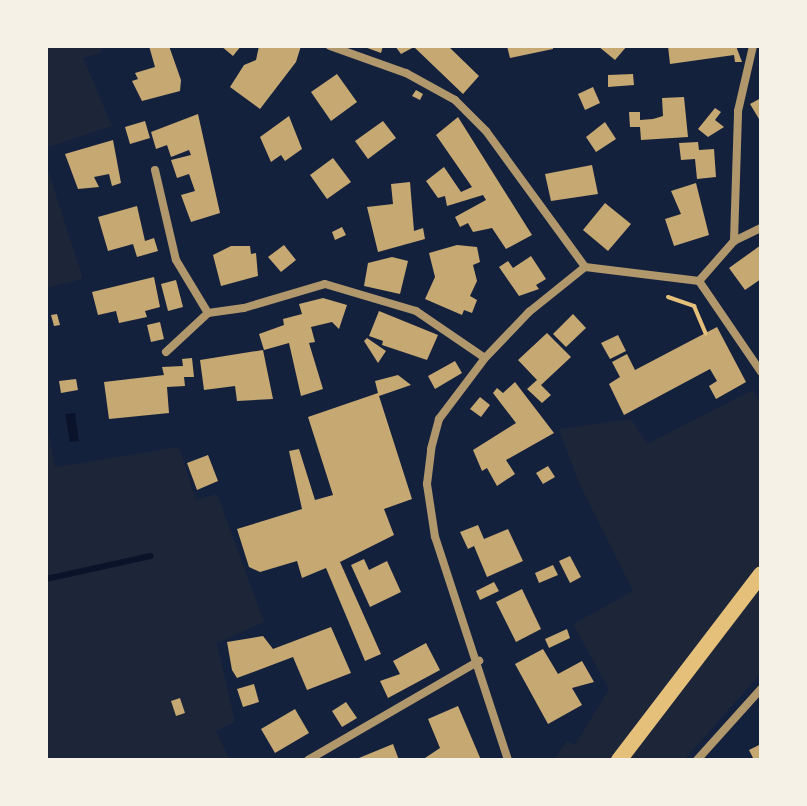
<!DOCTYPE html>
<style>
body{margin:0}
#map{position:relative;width:807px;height:806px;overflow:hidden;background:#14213d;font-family:Mulish,sans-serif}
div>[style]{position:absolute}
.green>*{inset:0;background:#1d2539}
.water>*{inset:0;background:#0b132b}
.stream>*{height:6px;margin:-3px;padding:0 3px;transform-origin:3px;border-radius:3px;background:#0b132b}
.building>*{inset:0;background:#c6a872}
.path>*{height:4px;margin:-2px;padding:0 2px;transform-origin:2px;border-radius:2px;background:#e5c07b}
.minor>*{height:8px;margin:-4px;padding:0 4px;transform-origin:4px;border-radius:4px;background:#b1986c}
.secondary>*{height:16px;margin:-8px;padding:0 8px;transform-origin:8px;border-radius:8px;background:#e5c07b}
span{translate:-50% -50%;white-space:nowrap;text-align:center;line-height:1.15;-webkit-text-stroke:6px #f6f1e7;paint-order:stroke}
.frame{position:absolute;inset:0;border:48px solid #f6f1e7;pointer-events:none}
</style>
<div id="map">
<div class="green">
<i style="clip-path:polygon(46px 46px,102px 46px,101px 53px,83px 58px,112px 126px,46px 148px)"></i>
<i style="clip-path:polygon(46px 164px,83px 279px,46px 288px)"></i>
<i style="clip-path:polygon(753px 390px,761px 404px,761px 673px,684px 760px,554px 760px,567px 741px,575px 745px,609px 689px,573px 624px,633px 591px,580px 485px,559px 429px,631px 419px,647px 444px)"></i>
<i style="clip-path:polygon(46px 420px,55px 467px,179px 447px,196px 500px,217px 494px,264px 622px,217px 643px,235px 722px,216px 731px,230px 760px,46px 760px)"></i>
</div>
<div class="water">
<i style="clip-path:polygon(75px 413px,79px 441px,70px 442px,65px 414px)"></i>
</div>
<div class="stream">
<i style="left:46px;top:579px;width:107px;rotate:-12.4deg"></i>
</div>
<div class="building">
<i style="clip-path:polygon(149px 46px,169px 46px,181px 80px,180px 91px,142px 101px,132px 81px,138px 79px,135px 73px,155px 67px)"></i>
<i style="clip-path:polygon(221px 46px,241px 46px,233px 56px)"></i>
<i style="clip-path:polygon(259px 46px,301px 46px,296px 62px,260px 109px,230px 87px,244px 65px,256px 60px)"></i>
<i style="clip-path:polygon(362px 46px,383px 46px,381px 53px)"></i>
<i style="clip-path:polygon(395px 46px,448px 46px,479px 76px,463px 94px,414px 47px,401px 54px)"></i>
<i style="clip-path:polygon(507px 46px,553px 46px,553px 49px,510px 58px)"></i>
<i style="clip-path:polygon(598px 46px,627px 46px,615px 60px)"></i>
<i style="clip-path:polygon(668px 46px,736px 46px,742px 62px,735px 62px,734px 55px,670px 64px)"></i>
<i style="clip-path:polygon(337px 74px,357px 102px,331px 121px,311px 92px)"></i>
<i style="clip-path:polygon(633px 74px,634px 85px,608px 87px,608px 75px)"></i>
<i style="clip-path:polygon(593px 87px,600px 103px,585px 110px,578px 94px)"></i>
<i style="clip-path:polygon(416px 90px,423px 94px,420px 100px,412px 96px)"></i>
<i style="clip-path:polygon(684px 97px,688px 137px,641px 140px,640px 127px,630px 127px,629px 112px,640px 112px,640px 120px,653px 119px,663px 116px,662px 98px)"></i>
<i style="clip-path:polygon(761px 98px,761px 118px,759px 119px,750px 104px)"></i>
<i style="clip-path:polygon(715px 108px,721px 112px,715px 120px,724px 127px,708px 137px,698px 129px)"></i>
<i style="clip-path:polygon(198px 114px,220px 213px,191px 222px,181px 195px,195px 191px,189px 174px,177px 178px,171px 160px,191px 155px,189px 150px,171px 157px,167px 145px,156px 149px,151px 132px)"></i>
<i style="clip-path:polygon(289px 116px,302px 149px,285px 161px,281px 155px,271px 162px,260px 137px)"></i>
<i style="clip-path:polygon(458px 117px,532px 235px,506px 249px,492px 228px,473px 232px,468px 223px,460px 227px,455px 217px,486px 200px,483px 195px,447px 206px,445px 196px,438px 198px,426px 181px,444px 167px,461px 192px,472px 187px,436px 135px)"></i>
<i style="clip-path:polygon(145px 121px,150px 138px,130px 144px,125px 127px)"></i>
<i style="clip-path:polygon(383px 121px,396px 138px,368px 159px,355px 141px)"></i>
<i style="clip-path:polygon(605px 122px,616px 139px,596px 152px,586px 137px)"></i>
<i style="clip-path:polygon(113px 140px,121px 183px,112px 186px,109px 174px,94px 177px,99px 187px,78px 189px,65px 154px)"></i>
<i style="clip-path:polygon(698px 142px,699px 150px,714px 149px,716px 177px,697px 179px,695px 159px,681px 160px,679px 143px)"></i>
<i style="clip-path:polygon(333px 158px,351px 182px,327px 199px,310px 175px)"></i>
<i style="clip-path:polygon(592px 165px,598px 194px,551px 201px,545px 174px)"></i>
<i style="clip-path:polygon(410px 182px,414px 231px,423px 228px,425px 239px,378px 252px,367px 207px,393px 204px,391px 184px)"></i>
<i style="clip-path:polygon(696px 183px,709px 235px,674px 246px,665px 219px,681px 214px,671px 191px)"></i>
<i style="clip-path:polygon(605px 203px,631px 224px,608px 251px,583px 230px)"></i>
<i style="clip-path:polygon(137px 206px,145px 241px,154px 238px,158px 251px,137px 257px,133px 244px,108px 251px,98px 217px)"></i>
<i style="clip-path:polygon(342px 227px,346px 235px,335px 240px,332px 232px)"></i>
<i style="clip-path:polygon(284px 245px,296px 260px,281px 272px,268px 257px)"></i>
<i style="clip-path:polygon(457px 245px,477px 247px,480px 262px,473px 265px,477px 281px,470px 296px,477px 300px,472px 313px,464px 310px,462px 315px,425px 299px,435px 277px,429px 253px)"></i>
<i style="clip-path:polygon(761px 245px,761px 279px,745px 290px,729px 268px)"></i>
<i style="clip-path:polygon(231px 246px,250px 246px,251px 254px,256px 253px,258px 276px,221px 286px,213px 255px)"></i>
<i style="clip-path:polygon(531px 256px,546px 279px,536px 285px,539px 289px,519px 296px,499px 267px,508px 261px,513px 268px)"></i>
<i style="clip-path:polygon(392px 257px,408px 261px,400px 294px,364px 286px,368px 263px)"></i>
<i style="clip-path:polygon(154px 277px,160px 307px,145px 311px,147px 317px,119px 323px,116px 311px,98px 315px,92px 292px)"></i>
<i style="clip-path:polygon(176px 280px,183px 307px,168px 311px,161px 284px)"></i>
<i style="clip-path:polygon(323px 298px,347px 305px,339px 329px,332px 322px,311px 327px,315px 342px,309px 343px,323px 389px,301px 396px,289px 343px,264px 350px,259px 334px,284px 325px,283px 319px,302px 314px,299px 304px)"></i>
<i style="clip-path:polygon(379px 311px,438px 335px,427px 360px,382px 345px,383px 341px,369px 336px)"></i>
<i style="clip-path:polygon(57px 314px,60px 325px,54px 326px,51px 315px)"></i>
<i style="clip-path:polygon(573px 314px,586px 328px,566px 347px,553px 334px)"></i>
<i style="clip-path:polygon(160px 322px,164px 339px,151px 342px,147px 325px)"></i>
<i style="clip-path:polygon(717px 327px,746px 382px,716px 399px,709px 386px,717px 381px,710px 369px,624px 415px,609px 384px,620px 377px,612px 362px,627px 354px,635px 370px)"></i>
<i style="clip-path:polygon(547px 333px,571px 357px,541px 385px,551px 395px,542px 403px,527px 389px,537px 380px,518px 360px)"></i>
<i style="clip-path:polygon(618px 335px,626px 351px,610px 359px,601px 343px)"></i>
<i style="clip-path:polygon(367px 338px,386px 351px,378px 363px,364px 341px)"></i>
<i style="clip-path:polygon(263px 350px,273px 399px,237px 401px,235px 386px,204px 390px,200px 360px)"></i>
<i style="clip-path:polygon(192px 358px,194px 377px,184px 377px,185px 386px,167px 387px,169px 413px,109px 419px,104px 382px,164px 375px,162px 367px,183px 366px,182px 359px)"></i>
<i style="clip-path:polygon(455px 361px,462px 373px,435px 389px,428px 376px)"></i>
<i style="clip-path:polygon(398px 375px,411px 385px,379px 396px,412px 499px,384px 509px,394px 535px,340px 562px,381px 654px,365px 661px,326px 568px,302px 578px,297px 561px,260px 572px,249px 567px,237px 529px,302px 509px,289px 451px,299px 449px,315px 500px,333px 495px,308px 417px,378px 393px,375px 381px)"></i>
<i style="clip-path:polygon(76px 379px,78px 390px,61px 393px,59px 381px)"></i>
<i style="clip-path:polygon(515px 382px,554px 433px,506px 460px,515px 474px,497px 486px,487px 468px,482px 471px,473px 450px,516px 423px,493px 393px,497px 388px,503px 393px)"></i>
<i style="clip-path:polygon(480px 397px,490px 405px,481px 417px,470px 409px)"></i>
<i style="clip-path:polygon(208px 455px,218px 481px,197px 490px,187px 463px)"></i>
<i style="clip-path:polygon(548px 466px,555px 477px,543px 484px,536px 473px)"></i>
<i style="clip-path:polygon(478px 525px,484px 539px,508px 529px,523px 561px,487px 577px,474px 546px,468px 549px,460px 532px)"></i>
<i style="clip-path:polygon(570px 556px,581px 577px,570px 583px,559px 561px)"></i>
<i style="clip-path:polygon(364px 559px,369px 570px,387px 561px,401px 592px,370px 607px,351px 565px)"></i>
<i style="clip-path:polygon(553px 565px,558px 575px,539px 583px,535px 573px)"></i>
<i style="clip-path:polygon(494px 582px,499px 591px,480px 600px,476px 591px)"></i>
<i style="clip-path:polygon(522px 589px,541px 629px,516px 642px,496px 602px)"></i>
<i style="clip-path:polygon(331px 627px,351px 673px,307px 690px,293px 657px,237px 678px,232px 670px,227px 642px,263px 636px,273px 649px)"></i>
<i style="clip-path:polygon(567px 629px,570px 638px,549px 648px,545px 639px)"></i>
<i style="clip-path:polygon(426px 643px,440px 670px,388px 698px,380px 681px,400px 674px,393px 661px)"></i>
<i style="clip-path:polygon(543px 649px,558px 674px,582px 661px,594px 682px,572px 688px,582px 705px,548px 724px,515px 664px)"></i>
<i style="clip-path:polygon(254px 684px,259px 702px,243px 707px,237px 689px)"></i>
<i style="clip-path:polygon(180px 698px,185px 713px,176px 716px,171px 701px)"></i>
<i style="clip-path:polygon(346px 702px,357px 718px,342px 727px,332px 711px)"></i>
<i style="clip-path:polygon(458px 706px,481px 760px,422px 760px,440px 748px,428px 719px)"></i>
<i style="clip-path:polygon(295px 709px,309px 733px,275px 753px,261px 729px)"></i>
<i style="clip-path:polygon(393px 744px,399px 760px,354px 760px)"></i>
<i style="clip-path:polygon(761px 744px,761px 760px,754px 760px,749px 750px)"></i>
</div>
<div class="path">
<i style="left:668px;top:297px;width:28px;rotate:19deg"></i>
<i style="left:694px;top:306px;width:30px;rotate:67deg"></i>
</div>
<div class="minor">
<i style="left:330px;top:46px;width:81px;rotate:19.6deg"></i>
<i style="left:406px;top:73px;width:56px;rotate:28.9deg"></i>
<i style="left:455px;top:100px;width:44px;rotate:45deg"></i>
<i style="left:486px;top:131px;width:168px;rotate:53.9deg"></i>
<i style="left:155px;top:170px;width:92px;rotate:76.9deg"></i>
<i style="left:176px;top:260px;width:62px;rotate:58.9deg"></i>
<i style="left:734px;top:241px;width:130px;rotate:-88.2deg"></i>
<i style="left:738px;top:111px;width:67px;rotate:-77deg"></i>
<i style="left:585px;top:267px;width:115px;rotate:7deg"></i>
<i style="left:699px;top:281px;width:110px;rotate:55.7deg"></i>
<i style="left:699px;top:281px;width:53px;rotate:-48.8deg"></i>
<i style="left:734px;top:241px;width:30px;rotate:-26deg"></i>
<i style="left:166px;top:352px;width:57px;rotate:-42.9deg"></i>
<i style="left:208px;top:313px;width:36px;rotate:-8deg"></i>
<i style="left:244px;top:308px;width:84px;rotate:-16.5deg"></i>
<i style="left:325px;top:284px;width:95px;rotate:16.5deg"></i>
<i style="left:416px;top:311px;width:83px;rotate:34.3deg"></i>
<i style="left:308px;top:760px;width:198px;rotate:-30.1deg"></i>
<i style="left:508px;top:760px;width:235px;rotate:-108.1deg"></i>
<i style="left:435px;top:537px;width:54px;rotate:-98.6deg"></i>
<i style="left:427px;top:484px;width:35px;rotate:-83deg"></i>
<i style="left:431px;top:449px;width:31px;rotate:-75deg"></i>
<i style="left:439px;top:419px;width:76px;rotate:-53deg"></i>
<i style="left:485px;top:358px;width:64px;rotate:-46.3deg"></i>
<i style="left:529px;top:312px;width:72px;rotate:-38.8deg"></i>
<i style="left:697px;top:760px;width:96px;rotate:-48deg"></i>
</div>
<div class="secondary">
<i style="left:619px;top:760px;width:234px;rotate:-52.6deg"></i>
</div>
<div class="frame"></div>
</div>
